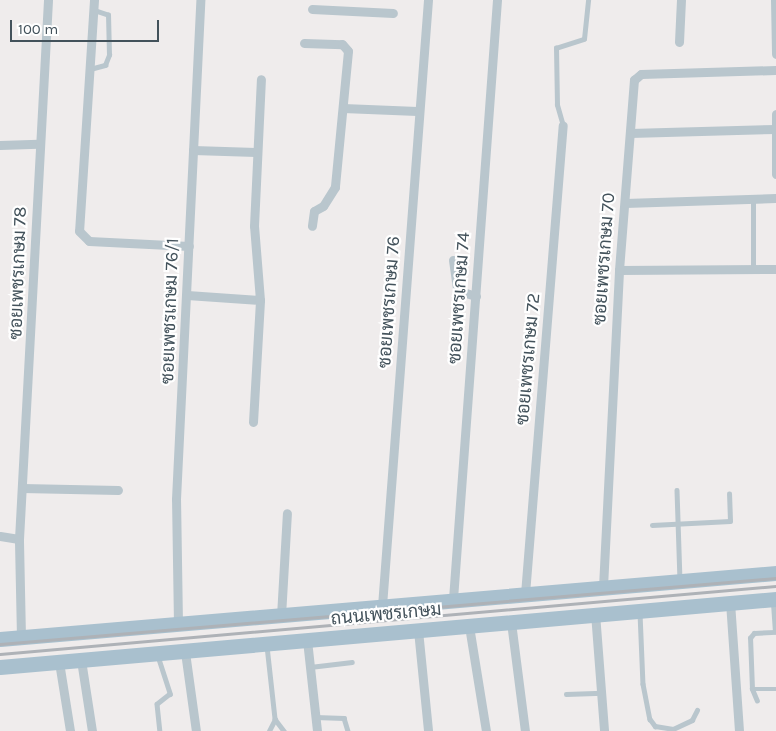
<!DOCTYPE html>
<meta charset="utf-8">
<style>
body{margin:0}
#map{position:relative;width:776px;height:731px;overflow:hidden;background:#efecec;font-family:Karla,Sarabun,sans-serif}
div>[style]{position:absolute}
.service>*{height:4.5px;margin:-2.25px;padding:0 2.25px;transform-origin:2.25px;border-radius:2.25px;background:#b9c6cd}
.minor>*{height:9px;margin:-4.5px;padding:0 4.5px;transform-origin:4.5px;border-radius:4.5px;background:#b9c6cd}
.primary>*{height:15px;margin:-7.5px;padding:0 7.5px;transform-origin:7.5px;border-radius:7.5px;background:#a9c0ce}
.rail>*{height:3px;margin:-1.5px;padding:0 1.5px;transform-origin:1.5px;border-radius:1.5px;background:#aeb2b7}
span{translate:-50% -50%;white-space:nowrap;text-align:center;line-height:1.15;-webkit-text-stroke:4.5px #fff;paint-order:stroke}
.street-label{font-size:18px;color:#43525b}
.scale{position:absolute;left:10px;top:20px;width:149px;height:22px;box-sizing:border-box;border:2px solid #43525b;border-top:0;padding-left:6px;font-size:15px;line-height:18px;white-space:nowrap;color:#43525b;-webkit-text-stroke:4px #fff;paint-order:stroke}
</style>
<div id="map">
<div class="service">
<i style="left:90px;top:69px;width:16px;rotate:-15deg"></i>
<i style="left:105px;top:65px;width:11px;rotate:-68deg"></i>
<i style="left:109px;top:55px;width:40px;rotate:-91.4deg"></i>
<i style="left:108px;top:15px;width:16px;rotate:-162deg"></i>
<i style="left:563px;top:126px;width:22px;rotate:-106deg"></i>
<i style="left:557px;top:105px;width:57px;rotate:-91deg"></i>
<i style="left:556px;top:48px;width:29px;rotate:-18deg"></i>
<i style="left:584px;top:39px;width:39px;rotate:-84deg"></i>
<i style="left:753px;top:268px;width:69px;rotate:-90deg"></i>
<i style="left:677px;top:490px;width:90px;rotate:88.1deg"></i>
<i style="left:652px;top:525px;width:78px;rotate:-2.9deg"></i>
<i style="left:730px;top:521px;width:27px;rotate:-92deg"></i>
<i style="left:640px;top:613px;width:71px;rotate:87.6deg"></i>
<i style="left:643px;top:684px;width:36px;rotate:79deg"></i>
<i style="left:650px;top:719px;width:9px;rotate:54deg"></i>
<i style="left:655px;top:726px;width:18px;rotate:9deg"></i>
<i style="left:673px;top:729px;width:21px;rotate:-25deg"></i>
<i style="left:692px;top:720px;width:11px;rotate:-63deg"></i>
<i style="left:267px;top:646px;width:73px;rotate:83.7deg"></i>
<i style="left:158px;top:656px;width:40px;rotate:72deg"></i>
<i style="left:170px;top:694px;width:16px;rotate:142deg"></i>
<i style="left:157px;top:704px;width:27px;rotate:84deg"></i>
<i style="left:310px;top:667px;width:42px;rotate:-6.8deg"></i>
<i style="left:752px;top:689px;width:24px"></i>
<i style="left:566px;top:694px;width:36px;rotate:-2deg"></i>
<i style="left:757px;top:701px;width:13px;rotate:-113deg"></i>
<i style="left:752px;top:689px;width:51px;rotate:-92.2deg"></i>
<i style="left:750px;top:638px;width:6px;rotate:-51deg"></i>
<i style="left:754px;top:633px;width:21px;rotate:-3deg"></i>
<i style="left:775px;top:632px;width:29px;rotate:-94deg"></i>
<i style="left:315px;top:717px;width:29px;rotate:2deg"></i>
<i style="left:344px;top:718px;width:14px;rotate:73deg"></i>
<i style="left:269px;top:731px;width:13px;rotate:-63deg"></i>
<i style="left:275px;top:719px;width:15px;rotate:53deg"></i>
</div>
<div class="minor">
<i style="left:94px;top:0;width:231px;rotate:93.7deg"></i>
<i style="left:79px;top:231px;width:14px;rotate:45deg"></i>
<i style="left:89px;top:241px;width:100px;rotate:2.9deg"></i>
<i style="left:775px;top:0;width:54px;rotate:88.9deg"></i>
<i style="left:312px;top:9px;width:81px;rotate:2.8deg"></i>
<i style="left:679px;top:42px;width:42px;rotate:-87.3deg"></i>
<i style="left:304px;top:43px;width:38px;rotate:2deg"></i>
<i style="left:342px;top:44px;width:9px;rotate:49deg"></i>
<i style="left:348px;top:51px;width:137px;rotate:95.5deg"></i>
<i style="left:335px;top:187px;width:22px;rotate:122deg"></i>
<i style="left:323px;top:206px;width:10px;rotate:151deg"></i>
<i style="left:314px;top:211px;width:15px;rotate:98deg"></i>
<i style="left:343px;top:108px;width:74px;rotate:2.3deg"></i>
<i style="left:776px;top:114px;width:60px;rotate:90deg"></i>
<i style="left:630px;top:133px;width:146px;rotate:-1.6deg"></i>
<i style="left:0;top:145px;width:38px;rotate:-2deg"></i>
<i style="left:193px;top:150px;width:63px;rotate:1.8deg"></i>
<i style="left:625px;top:203px;width:151px;rotate:-1.9deg"></i>
<i style="left:453px;top:260px;width:30px;rotate:82deg"></i>
<i style="left:457px;top:290px;width:20px;rotate:18deg"></i>
<i style="left:619px;top:270px;width:157px;rotate:-0.4deg"></i>
<i style="left:187px;top:295px;width:73px;rotate:3.9deg"></i>
<i style="left:253px;top:422px;width:122px;rotate:-86.7deg"></i>
<i style="left:260px;top:300px;width:74px;rotate:-94.6deg"></i>
<i style="left:254px;top:226px;width:147px;rotate:-87.3deg"></i>
<i style="left:22px;top:488px;width:96px;rotate:1.2deg"></i>
<i style="left:0;top:536px;width:19px;rotate:9deg"></i>
<i style="left:603px;top:587px;width:317px;rotate:-87.1deg"></i>
<i style="left:619px;top:270px;width:191px;rotate:-85.5deg"></i>
<i style="left:634px;top:80px;width:9px;rotate:-41deg"></i>
<i style="left:641px;top:74px;width:135px;rotate:-1.7deg"></i>
<i style="left:525px;top:594px;width:470px;rotate:-85.4deg"></i>
<i style="left:453px;top:599px;width:601px;rotate:-85.8deg"></i>
<i style="left:730px;top:602px;width:129px;rotate:86deg"></i>
<i style="left:382px;top:606px;width:608px;rotate:-85.66deg"></i>
<i style="left:595px;top:613px;width:118px;rotate:85.6deg"></i>
<i style="left:281px;top:616px;width:103px;rotate:-86.7deg"></i>
<i style="left:511px;top:622px;width:110px;rotate:82.7deg"></i>
<i style="left:178px;top:624px;width:125px;rotate:-90.9deg"></i>
<i style="left:176px;top:499px;width:500px;rotate:-87.2deg"></i>
<i style="left:469px;top:626px;width:106px;rotate:80.8deg"></i>
<i style="left:418px;top:630px;width:101px;rotate:84.3deg"></i>
<i style="left:21px;top:637px;width:98px;rotate:-91.2deg"></i>
<i style="left:19px;top:539px;width:540px;rotate:-86.92deg"></i>
<i style="left:307px;top:640px;width:92px;rotate:83.7deg"></i>
<i style="left:185px;top:652px;width:80px;rotate:82.1deg"></i>
<i style="left:81px;top:660px;width:72px;rotate:81.2deg"></i>
<i style="left:59px;top:662px;width:70px;rotate:80.9deg"></i>
</div>
<div class="primary">
<i style="left:0;top:639px;width:779px;rotate:-4.86deg"></i>
<i style="left:0;top:667px;width:779px;rotate:-5.01deg"></i>
</div>
<div class="rail">
<i style="left:0;top:644px;width:779px;rotate:-4.86deg"></i>
<i style="left:0;top:654px;width:779px;rotate:-5.01deg"></i>
</div>
<div class="street-label">
<span style="left:604px;top:259px;rotate:-86deg">ซอยเพชรเกษม 70</span>
<span style="left:18px;top:273px;rotate:-88deg">ซอยเพชรเกษม 78</span>
<span style="left:459px;top:298px;rotate:-86deg">ซอยเพชรเกษม 74</span>
<span style="left:389px;top:302px;rotate:-86deg">ซอยเพชรเกษม 76</span>
<span style="left:170px;top:311px;rotate:-88deg">ซอยเพชรเกษม 76/1</span>
<span style="left:528px;top:359px;rotate:-85deg">ซอยเพชรเกษม 72</span>
<span style="left:386px;top:614px;rotate:-5deg">ถนนเพชรเกษม</span>
</div>
<div class="scale">100 m</div>
</div>
